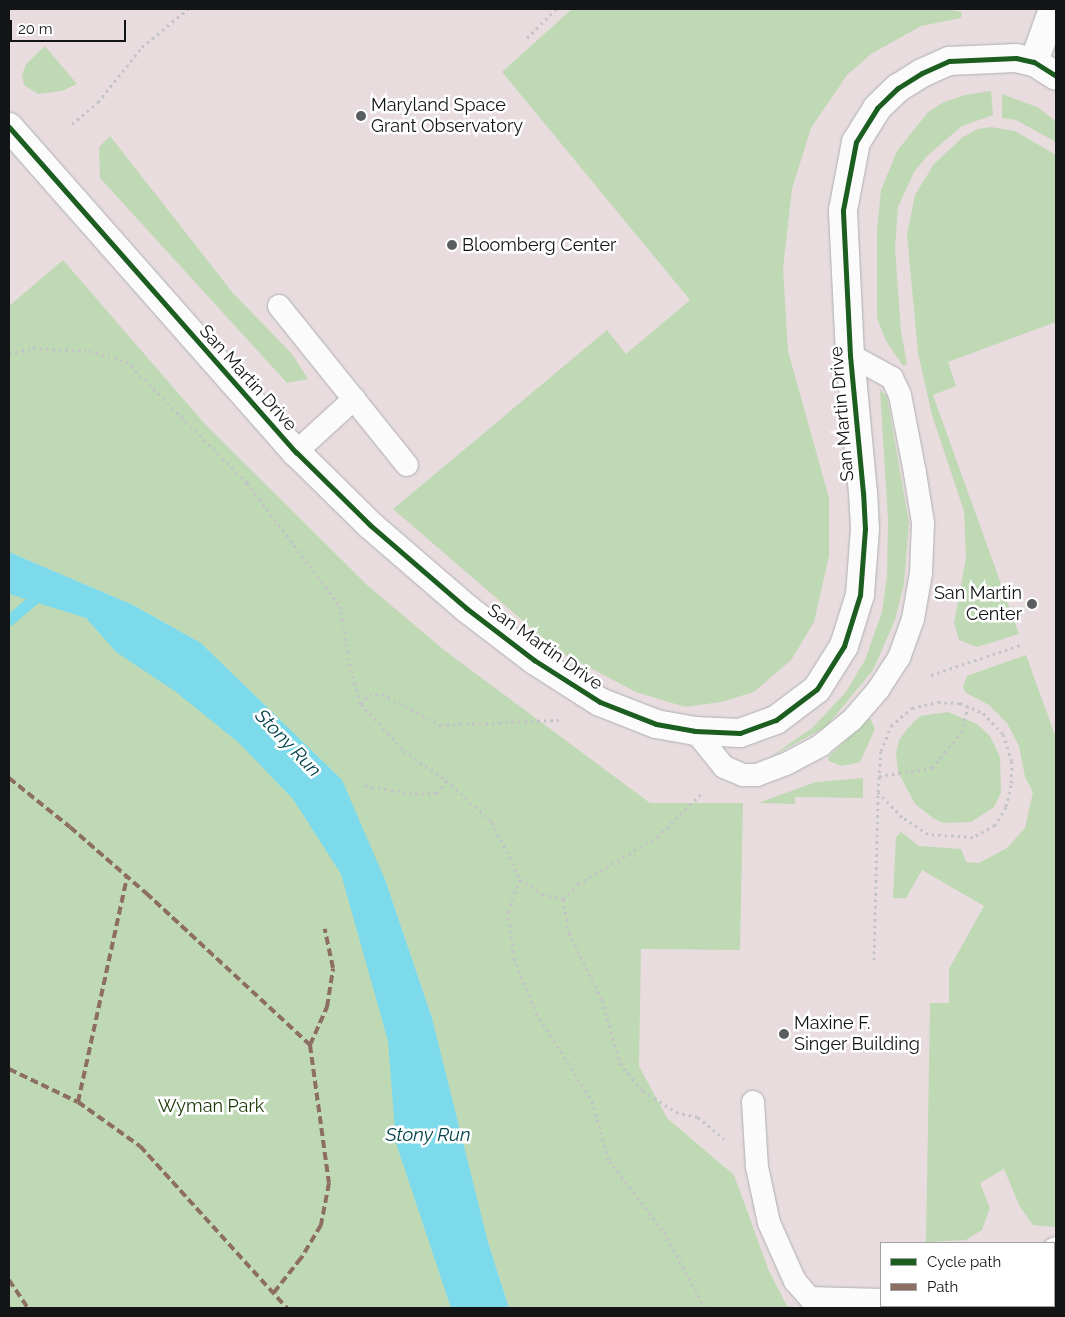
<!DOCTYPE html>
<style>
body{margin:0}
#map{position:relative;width:1065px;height:1317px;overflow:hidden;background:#e2e6e9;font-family:Raleway,sans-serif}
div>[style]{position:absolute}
.education>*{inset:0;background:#e9dcde}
.green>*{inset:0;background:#bfd9b5}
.water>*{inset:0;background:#7cdaeb}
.stream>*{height:11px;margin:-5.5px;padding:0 5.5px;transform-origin:5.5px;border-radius:5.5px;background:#7cdaeb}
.path>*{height:3px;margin-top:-1.5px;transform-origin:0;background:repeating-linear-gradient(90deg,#c3c4c6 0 2.5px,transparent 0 6.5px)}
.roads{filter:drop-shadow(0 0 1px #acafb1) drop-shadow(0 0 1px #acafb1)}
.service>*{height:22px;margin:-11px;padding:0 11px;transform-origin:11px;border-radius:11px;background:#fbfbfc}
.minor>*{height:28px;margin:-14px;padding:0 14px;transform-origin:14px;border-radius:14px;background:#fbfbfc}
.quiet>*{height:4px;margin-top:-2px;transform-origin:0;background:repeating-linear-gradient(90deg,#8d6e63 0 8px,transparent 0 12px)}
.cycleway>*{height:5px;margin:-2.5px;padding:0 2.5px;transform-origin:2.5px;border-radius:2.5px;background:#1b5e20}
.dots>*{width:14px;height:14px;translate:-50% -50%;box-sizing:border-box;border:2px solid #fff;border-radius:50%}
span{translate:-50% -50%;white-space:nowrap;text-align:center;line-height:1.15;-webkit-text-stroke:5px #fff;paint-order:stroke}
.poi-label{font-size:18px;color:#121416}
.left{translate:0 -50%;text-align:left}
.right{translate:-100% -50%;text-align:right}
.street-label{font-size:18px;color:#121416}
.park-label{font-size:18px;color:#163500}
.water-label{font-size:19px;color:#04434c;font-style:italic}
.frame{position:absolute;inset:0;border:10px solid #121416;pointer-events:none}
.legend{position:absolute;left:880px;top:1242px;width:175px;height:65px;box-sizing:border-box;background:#fff;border:1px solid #a0a1a2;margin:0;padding:6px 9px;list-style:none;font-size:15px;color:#121416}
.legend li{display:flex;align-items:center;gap:10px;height:25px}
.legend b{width:25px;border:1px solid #a0a1a2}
.scale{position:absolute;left:10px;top:20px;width:116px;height:22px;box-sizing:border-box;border:2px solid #121416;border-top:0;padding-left:6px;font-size:15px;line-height:18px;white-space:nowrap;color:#121416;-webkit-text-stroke:4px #fff;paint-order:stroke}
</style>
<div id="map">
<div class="education">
<i style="clip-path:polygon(evenodd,9px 9px,1056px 9px,1056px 1308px,478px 1308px,9px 569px,9px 9px,881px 1243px,1054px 1243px,1054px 1306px,881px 1306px,881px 1243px)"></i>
</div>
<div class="green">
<i style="clip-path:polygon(572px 9px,946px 9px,962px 12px,961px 18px,921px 26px,871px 54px,847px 75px,811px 128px,792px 189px,783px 268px,788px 351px,829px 498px,829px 556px,814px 622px,791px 660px,754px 692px,721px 702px,685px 707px,636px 692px,558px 651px,393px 509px,607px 330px,626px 354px,690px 300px,502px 72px)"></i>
<i style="clip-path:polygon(45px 46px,77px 84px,62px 91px,38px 94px,24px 85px,22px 75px,26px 64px)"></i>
<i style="clip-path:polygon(991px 91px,993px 115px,962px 126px,928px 155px,914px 172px,898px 207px,895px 248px,901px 331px,907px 364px,903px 366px,886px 341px,877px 318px,877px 231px,881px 190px,897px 151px,928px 112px,944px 102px,965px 95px)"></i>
<i style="clip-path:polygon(1002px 94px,1037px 107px,1056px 121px,1056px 142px,1016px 120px,1002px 118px)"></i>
<i style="clip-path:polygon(991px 127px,1015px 131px,1056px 155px,1056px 322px,948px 362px,956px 386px,933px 395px,1019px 634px,977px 647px,959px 640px,954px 623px,966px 558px,964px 511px,932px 415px,918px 353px,907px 235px,915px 195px,934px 164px,963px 137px,978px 129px)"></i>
<i style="clip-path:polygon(110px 136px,233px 293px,292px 354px,308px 379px,287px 383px,100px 178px,99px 147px)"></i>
<i style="clip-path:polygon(63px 260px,204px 423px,367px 585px,444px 650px,650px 803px,743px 803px,740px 950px,641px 949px,639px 1066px,667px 1118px,734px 1175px,769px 1271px,787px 1306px,801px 1308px,509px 1308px,488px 1242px,432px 1018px,386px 882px,281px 721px,201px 643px,133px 605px,9px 552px,9px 306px)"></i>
<i style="clip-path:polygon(880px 390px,887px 396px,909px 523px,904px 584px,895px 620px,873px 670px,826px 727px,770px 757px,812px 728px,846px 692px,865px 660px,882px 612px,887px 576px,888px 519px)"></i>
<i style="clip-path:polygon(9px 569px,89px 602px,340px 829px,478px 1308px,9px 1308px)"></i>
<i style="clip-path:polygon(1026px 655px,1056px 738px,1056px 1227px,1033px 1225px,1020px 1207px,1004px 1169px,980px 1183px,990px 1208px,982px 1230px,966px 1240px,926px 1242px,930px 1003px,949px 1003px,949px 969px,984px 906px,922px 870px,906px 898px,893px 898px,896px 837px,901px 832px,919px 846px,961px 849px,966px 862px,979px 863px,1007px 848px,1025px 828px,1033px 792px,1025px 777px,1019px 746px,1007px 723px,989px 705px,966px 693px,963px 687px,967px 676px)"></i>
<i style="clip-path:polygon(948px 712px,977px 724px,990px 736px,1000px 757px,1001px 793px,994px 807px,971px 822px,943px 823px,933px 818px,915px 804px,898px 772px,896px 753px,899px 740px,908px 728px,920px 716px)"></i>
<i style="clip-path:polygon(870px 718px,875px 729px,860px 762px,842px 766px,829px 761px,828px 757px)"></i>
<i style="clip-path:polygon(863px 778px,863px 798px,795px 797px,795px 804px,758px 803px,816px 782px)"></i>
<i style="clip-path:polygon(1056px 1263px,1056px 1308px,950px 1308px,1054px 1306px)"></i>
</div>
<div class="water">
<i style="clip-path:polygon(9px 552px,133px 605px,201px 643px,342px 780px,386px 882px,432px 1018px,488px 1242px,509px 1308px,451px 1308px,396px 1143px,388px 1041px,341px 874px,293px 799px,239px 743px,176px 692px,116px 652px,86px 618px,9px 594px)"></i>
</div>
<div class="stream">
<i style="left:9px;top:620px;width:43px;rotate:-40.3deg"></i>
</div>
<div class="path">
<i style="left:527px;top:38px;width:41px;rotate:-45deg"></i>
<i style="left:72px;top:124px;width:34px;rotate:-40deg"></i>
<i style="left:98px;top:102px;width:70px;rotate:-51.3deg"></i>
<i style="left:142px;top:47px;width:60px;rotate:-39.6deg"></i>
<i style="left:9px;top:354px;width:25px;rotate:-14deg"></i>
<i style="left:33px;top:348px;width:56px;rotate:3.1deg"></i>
<i style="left:89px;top:351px;width:38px;rotate:15deg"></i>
<i style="left:126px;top:361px;width:172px;rotate:45.2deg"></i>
<i style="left:247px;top:483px;width:154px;rotate:52.9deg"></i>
<i style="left:340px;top:606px;width:65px;rotate:80.2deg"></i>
<i style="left:351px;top:670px;width:35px;rotate:74deg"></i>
<i style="left:361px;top:704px;width:64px;rotate:47.5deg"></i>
<i style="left:404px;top:751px;width:51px;rotate:34.6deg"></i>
<i style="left:446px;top:780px;width:62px;rotate:42.4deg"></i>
<i style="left:492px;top:822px;width:64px;rotate:63.8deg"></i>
<i style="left:520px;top:879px;width:34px;rotate:111deg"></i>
<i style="left:508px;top:911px;width:47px;rotate:82.7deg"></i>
<i style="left:514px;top:958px;width:59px;rotate:68.2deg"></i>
<i style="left:536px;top:1013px;width:104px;rotate:57.5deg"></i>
<i style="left:592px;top:1101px;width:62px;rotate:74.2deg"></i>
<i style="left:609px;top:1161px;width:90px;rotate:52.2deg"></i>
<i style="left:664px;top:1232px;width:86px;rotate:61.7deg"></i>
<i style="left:931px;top:675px;width:97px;rotate:-18.6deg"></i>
<i style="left:938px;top:702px;width:22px;rotate:3deg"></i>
<i style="left:960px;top:703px;width:25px;rotate:23deg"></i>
<i style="left:983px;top:713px;width:29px;rotate:46deg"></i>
<i style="left:1003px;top:734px;width:28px;rotate:72deg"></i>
<i style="left:1012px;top:761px;width:24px;rotate:92deg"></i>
<i style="left:1011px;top:785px;width:23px;rotate:103deg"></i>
<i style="left:1006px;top:807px;width:21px;rotate:121deg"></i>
<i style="left:995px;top:825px;width:25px;rotate:151deg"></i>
<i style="left:973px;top:837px;width:45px;rotate:-176.2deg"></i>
<i style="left:928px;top:834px;width:31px;rotate:-147deg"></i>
<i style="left:902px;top:817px;width:35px;rotate:-134deg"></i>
<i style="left:878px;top:792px;width:41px;rotate:-85.8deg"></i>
<i style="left:881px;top:751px;width:27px;rotate:-68deg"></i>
<i style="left:891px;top:726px;width:28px;rotate:-41deg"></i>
<i style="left:912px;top:708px;width:27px;rotate:-13deg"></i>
<i style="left:361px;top:704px;width:12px;rotate:-48deg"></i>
<i style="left:369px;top:695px;width:13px;rotate:-4deg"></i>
<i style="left:382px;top:694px;width:66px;rotate:28.1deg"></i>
<i style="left:440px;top:725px;width:119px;rotate:-2.4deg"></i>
<i style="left:879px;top:776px;width:54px;rotate:-8.6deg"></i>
<i style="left:932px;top:768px;width:45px;rotate:-50.4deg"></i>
<i style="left:961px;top:733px;width:27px;rotate:-75deg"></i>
<i style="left:365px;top:786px;width:51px;rotate:9.1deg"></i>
<i style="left:415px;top:794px;width:22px;rotate:-3deg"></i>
<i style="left:437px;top:793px;width:16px;rotate:-55deg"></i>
<i style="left:520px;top:879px;width:27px;rotate:34deg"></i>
<i style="left:542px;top:894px;width:22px;rotate:13deg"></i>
<i style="left:563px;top:899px;width:35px;rotate:80deg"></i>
<i style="left:569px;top:933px;width:75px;rotate:63.8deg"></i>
<i style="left:602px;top:1000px;width:66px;rotate:74.1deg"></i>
<i style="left:620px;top:1063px;width:36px;rotate:51deg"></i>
<i style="left:643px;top:1091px;width:39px;rotate:32deg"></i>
<i style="left:676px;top:1112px;width:23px;rotate:13deg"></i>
<i style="left:698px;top:1117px;width:34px;rotate:40deg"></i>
<i style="left:563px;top:899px;width:21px;rotate:-45deg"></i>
<i style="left:578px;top:884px;width:92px;rotate:-30.7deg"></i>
<i style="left:657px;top:837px;width:62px;rotate:-44.3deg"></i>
<i style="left:874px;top:960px;width:167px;rotate:-88.6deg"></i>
</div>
<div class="roads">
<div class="service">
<i style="left:279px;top:306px;width:204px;rotate:51.2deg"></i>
<i style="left:296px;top:452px;width:79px;rotate:-42.4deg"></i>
<i style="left:695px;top:731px;width:46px;rotate:51.1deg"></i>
<i style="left:724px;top:767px;width:21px;rotate:23deg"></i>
<i style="left:743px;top:775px;width:14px"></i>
<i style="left:757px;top:775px;width:31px;rotate:-21deg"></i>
<i style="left:786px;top:764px;width:40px;rotate:-28deg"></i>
<i style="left:821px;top:745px;width:40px;rotate:-39deg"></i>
<i style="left:852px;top:720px;width:40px;rotate:-49deg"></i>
<i style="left:878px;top:690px;width:38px;rotate:-57deg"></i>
<i style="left:899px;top:658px;width:41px;rotate:-70.3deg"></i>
<i style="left:913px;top:619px;width:47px;rotate:-80.1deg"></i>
<i style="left:921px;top:573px;width:50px;rotate:-87.7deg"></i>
<i style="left:923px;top:523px;width:51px;rotate:-99.1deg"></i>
<i style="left:915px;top:473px;width:79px;rotate:-100.9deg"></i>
<i style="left:900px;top:395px;width:19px;rotate:-115deg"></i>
<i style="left:892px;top:378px;width:48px;rotate:-151.3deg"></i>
<i style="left:753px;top:1102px;width:65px;rotate:86.5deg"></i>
<i style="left:757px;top:1167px;width:57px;rotate:77.9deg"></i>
<i style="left:769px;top:1223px;width:64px;rotate:65.9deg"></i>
<i style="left:795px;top:1281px;width:23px;rotate:49deg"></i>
<i style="left:810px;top:1298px;width:71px;rotate:1.6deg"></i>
<i style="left:1054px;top:1249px;width:2px;rotate:-27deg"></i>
</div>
<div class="minor">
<i style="left:1034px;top:62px;width:56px;rotate:-70.3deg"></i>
<i style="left:9px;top:127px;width:434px;rotate:48.6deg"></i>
<i style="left:296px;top:452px;width:104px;rotate:44.6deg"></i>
<i style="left:370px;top:525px;width:127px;rotate:40.8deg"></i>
<i style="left:466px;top:608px;width:86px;rotate:37.4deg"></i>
<i style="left:534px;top:660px;width:78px;rotate:32.5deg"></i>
<i style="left:600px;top:702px;width:60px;rotate:21.4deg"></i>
<i style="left:656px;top:724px;width:40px;rotate:10deg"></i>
<i style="left:695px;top:731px;width:45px;rotate:2.5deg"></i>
<i style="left:740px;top:733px;width:38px;rotate:-20deg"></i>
<i style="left:776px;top:720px;width:51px;rotate:-37.1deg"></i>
<i style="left:817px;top:689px;width:51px;rotate:-57.9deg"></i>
<i style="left:844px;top:646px;width:53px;rotate:-72.6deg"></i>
<i style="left:860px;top:595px;width:66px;rotate:-85.7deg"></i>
<i style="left:865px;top:529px;width:36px;rotate:-93deg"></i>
<i style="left:863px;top:493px;width:139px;rotate:-95.4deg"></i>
<i style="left:850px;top:355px;width:145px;rotate:-92.8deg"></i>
<i style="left:843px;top:210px;width:69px;rotate:-79.2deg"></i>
<i style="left:856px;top:142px;width:40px;rotate:-58deg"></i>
<i style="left:877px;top:108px;width:29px;rotate:-44deg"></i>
<i style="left:898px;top:88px;width:28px;rotate:-32deg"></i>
<i style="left:922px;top:73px;width:30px;rotate:-24deg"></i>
<i style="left:949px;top:61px;width:67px;rotate:-2.6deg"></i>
<i style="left:1016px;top:58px;width:18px;rotate:13deg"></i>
<i style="left:1034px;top:62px;width:26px;rotate:32deg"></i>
</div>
</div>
<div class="quiet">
<i style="left:9px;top:778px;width:78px;rotate:38.8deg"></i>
<i style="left:70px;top:827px;width:101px;rotate:41deg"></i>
<i style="left:146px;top:893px;width:224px;rotate:42.8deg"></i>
<i style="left:310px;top:1045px;width:139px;rotate:82.2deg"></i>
<i style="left:329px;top:1183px;width:43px;rotate:100.8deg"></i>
<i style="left:321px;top:1225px;width:39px;rotate:121deg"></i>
<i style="left:301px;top:1258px;width:47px;rotate:128.1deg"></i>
<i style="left:310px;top:1045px;width:42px;rotate:-65.9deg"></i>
<i style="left:327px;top:1007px;width:39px;rotate:-81deg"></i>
<i style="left:333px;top:968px;width:40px;rotate:-102deg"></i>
<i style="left:9px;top:1069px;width:76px;rotate:25.6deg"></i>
<i style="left:78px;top:1102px;width:76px;rotate:35.4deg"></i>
<i style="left:140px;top:1146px;width:219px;rotate:47.8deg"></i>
<i style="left:78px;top:1102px;width:230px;rotate:-77.7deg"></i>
<i style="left:9px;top:1280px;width:34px;rotate:56deg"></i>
</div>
<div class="cycleway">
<i style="left:9px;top:127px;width:434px;rotate:48.6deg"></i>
<i style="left:296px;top:452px;width:104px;rotate:44.6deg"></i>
<i style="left:370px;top:525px;width:127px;rotate:40.8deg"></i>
<i style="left:466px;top:608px;width:86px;rotate:37.4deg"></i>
<i style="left:534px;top:660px;width:78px;rotate:32.5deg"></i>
<i style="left:600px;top:702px;width:60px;rotate:21.4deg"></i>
<i style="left:656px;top:724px;width:40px;rotate:10deg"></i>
<i style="left:695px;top:731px;width:45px;rotate:2.5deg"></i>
<i style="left:740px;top:733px;width:38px;rotate:-20deg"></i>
<i style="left:776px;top:720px;width:51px;rotate:-37.1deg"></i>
<i style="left:817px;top:689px;width:51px;rotate:-57.9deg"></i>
<i style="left:844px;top:646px;width:53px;rotate:-72.6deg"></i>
<i style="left:860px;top:595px;width:66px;rotate:-85.7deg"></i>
<i style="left:865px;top:529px;width:36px;rotate:-93deg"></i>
<i style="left:863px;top:493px;width:139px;rotate:-95.4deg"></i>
<i style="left:850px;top:355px;width:145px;rotate:-92.8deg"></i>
<i style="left:843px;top:210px;width:69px;rotate:-79.2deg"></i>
<i style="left:856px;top:142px;width:40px;rotate:-58deg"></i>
<i style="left:877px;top:108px;width:29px;rotate:-44deg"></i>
<i style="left:898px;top:88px;width:28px;rotate:-32deg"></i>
<i style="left:922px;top:73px;width:30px;rotate:-24deg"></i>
<i style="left:949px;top:61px;width:67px;rotate:-2.6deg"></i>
<i style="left:1016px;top:58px;width:18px;rotate:13deg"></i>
<i style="left:1034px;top:62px;width:26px;rotate:32deg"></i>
</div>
<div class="dots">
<i style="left:361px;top:116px;background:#5b5e60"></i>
<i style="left:452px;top:245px;background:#5b5e60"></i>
<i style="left:1032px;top:604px;background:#5b5e60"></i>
<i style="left:784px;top:1034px;background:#5b5e60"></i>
</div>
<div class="poi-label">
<span class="left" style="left:371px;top:116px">Maryland Space<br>Grant Observatory</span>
<span class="left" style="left:462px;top:245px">Bloomberg Center</span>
<span class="right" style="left:1022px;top:604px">San Martin<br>Center</span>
<span class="left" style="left:794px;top:1034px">Maxine F.<br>Singer Building</span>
</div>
<div class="street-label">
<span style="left:248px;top:378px;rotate:48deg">San Martin Drive</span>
<span style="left:842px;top:414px;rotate:-95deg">San Martin Drive</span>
<span style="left:545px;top:647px;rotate:35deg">San Martin Drive</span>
</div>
<div class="park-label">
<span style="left:211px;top:1106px">Wyman Park</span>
</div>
<div class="water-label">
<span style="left:288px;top:743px;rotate:46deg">Stony Run</span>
<span style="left:428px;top:1135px">Stony Run</span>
</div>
<div class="frame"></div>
<ul class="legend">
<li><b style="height:6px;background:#1b5e20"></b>Cycle path</li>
<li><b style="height:6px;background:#8d6e63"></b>Path</li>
</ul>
<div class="scale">20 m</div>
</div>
